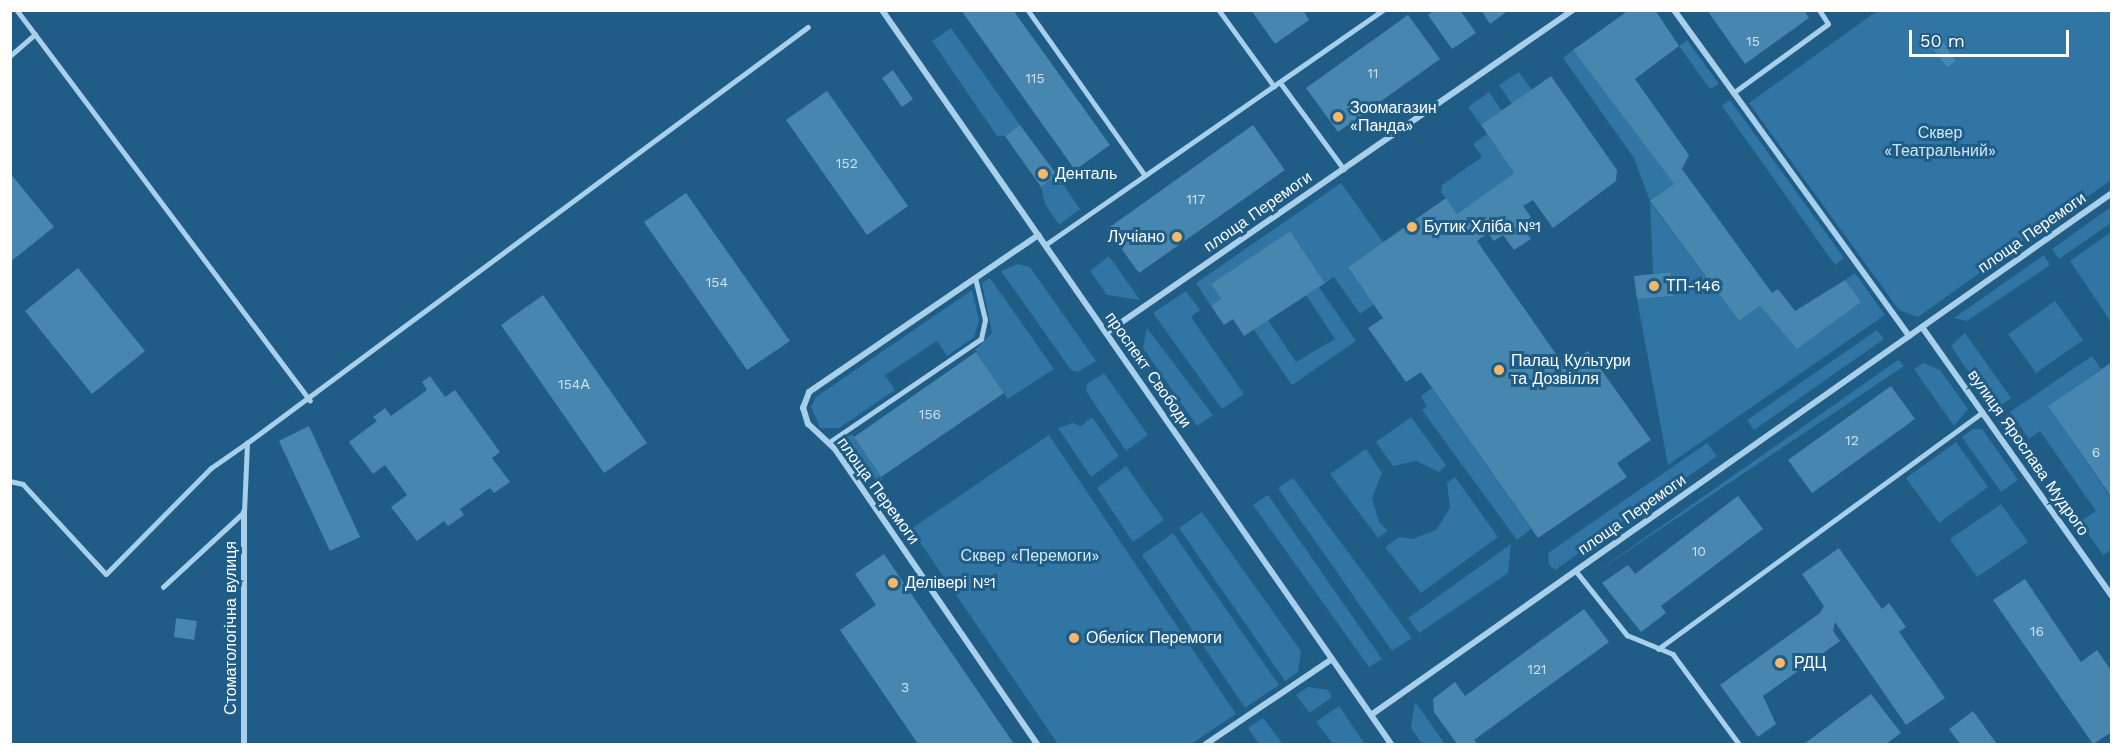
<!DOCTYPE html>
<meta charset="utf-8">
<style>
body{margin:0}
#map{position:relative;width:2122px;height:755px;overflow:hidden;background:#1f5c86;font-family:"Work Sans",sans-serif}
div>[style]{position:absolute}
.green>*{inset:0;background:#3075a3}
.building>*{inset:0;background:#4786af}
.service>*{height:4.5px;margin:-2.25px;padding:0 2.25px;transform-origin:2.25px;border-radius:2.25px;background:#a8d0ea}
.minor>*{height:6px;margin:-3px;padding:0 3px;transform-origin:3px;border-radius:3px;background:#a8d0ea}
.dots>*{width:16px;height:16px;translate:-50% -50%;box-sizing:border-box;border:3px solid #1f5c86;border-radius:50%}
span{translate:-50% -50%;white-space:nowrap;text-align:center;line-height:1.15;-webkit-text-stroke:6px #1f5c86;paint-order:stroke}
.number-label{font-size:14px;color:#d1e1eb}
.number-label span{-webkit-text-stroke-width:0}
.poi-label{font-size:16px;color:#fff}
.left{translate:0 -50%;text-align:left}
.right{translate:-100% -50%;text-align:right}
.park-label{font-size:16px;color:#cde7f8}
.street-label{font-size:16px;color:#fff}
.frame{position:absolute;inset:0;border:12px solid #fff;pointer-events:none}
.scale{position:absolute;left:1909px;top:30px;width:160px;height:27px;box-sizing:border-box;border:3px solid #fff;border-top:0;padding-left:8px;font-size:18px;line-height:21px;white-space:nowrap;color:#fff;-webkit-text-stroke:4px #1f5c86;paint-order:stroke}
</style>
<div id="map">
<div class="green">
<i style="clip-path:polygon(1877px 11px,2111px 11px,2111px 180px,1918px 317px,1899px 310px,1749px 103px)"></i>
<i style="clip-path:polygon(951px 28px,1020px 125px,1005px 136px,997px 136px,932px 41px)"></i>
<i style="clip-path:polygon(1687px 40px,1719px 84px,1710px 89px,1679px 46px)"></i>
<i style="clip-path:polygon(1573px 50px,1674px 184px,1650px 202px,1739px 321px,1760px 306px,1797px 349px,1860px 302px,1845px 280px,1855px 273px,1885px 315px,1668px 465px,1637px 299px,1673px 296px,1671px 272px,1653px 274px,1650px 201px,1634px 158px,1563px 58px)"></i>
<i style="clip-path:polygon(1519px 72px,1532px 90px,1512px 104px,1499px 85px)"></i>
<i style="clip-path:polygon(1489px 92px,1502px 111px,1481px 125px,1468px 107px)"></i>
<i style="clip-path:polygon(1730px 100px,1844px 258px,1835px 265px,1722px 106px)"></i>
<i style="clip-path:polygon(1487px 134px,1514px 173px,1457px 214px,1441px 192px,1442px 185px,1482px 157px,1473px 144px)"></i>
<i style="clip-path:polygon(1057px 175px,1080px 209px,1059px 225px,1045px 204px,1041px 187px)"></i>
<i style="clip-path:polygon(1341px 183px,1383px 242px,1348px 267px,1374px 304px,1360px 314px,1334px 277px,1325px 283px,1290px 231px,1211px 284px,1221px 299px,1211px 306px,1196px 283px)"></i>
<i style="clip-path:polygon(2111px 207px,2111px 223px,2059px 259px,2052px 249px)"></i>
<i style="clip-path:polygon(2111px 232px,2111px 322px,2070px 261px)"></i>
<i style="clip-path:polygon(2044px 255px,2050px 265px,1967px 321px,1954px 318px)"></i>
<i style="clip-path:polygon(1109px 256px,1140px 300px,1107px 295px,1090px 271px)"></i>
<i style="clip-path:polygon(1018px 264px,1030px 267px,1096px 361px,1078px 372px,1071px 370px,1001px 271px)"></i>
<i style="clip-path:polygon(990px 278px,1054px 369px,1008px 399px,975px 350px,992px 333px,982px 283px)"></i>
<i style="clip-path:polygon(1319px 287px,1356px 341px,1292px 385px,1254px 330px,1268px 320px,1296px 362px,1335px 339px,1306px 295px)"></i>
<i style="clip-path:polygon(972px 290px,979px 320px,974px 337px,947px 356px,937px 341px,885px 375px,895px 390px,839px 428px,820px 428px,811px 407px,816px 397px)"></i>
<i style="clip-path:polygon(1186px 291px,1200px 310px,1191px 317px,1244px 394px,1222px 409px,1153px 313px)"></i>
<i style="clip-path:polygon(2055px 301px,2083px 340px,2036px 373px,2008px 334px)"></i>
<i style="clip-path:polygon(1147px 328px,1213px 415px,1197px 426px,1143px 348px)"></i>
<i style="clip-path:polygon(1877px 330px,1884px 339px,1754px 430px,1747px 420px)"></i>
<i style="clip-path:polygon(1965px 333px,2011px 398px,1994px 410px,1951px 346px)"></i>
<i style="clip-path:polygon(2092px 356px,2101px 369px,2048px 406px,2111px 498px,2111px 550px,2103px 555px,2080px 522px,2096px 511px,2040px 431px,2029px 439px,2010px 412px)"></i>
<i style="clip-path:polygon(1898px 360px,1904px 366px,1589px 577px)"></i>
<i style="clip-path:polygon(1923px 363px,1940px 370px,1968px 409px,1954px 426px,1914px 369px)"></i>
<i style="clip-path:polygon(1104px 373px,1148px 435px,1126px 451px,1086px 391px,1087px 384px)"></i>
<i style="clip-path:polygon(1432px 388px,1531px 529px,1517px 540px,1422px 410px,1427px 406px,1421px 396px)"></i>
<i style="clip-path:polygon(1092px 417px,1119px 456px,1091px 477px,1058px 428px,1073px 423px,1081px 426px)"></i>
<i style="clip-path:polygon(1411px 417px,1446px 465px,1439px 472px,1416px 461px,1393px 466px,1376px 442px)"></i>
<i style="clip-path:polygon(1973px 429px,1982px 429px,2018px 480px,2001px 492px,1962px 437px)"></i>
<i style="clip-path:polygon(852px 434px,882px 479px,878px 482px,845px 438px)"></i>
<i style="clip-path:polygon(1049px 435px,1236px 714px,1191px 744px,1058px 744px,911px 529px)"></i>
<i style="clip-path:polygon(1956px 442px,1988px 487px,1939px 523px,1906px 478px)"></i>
<i style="clip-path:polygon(1707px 443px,1717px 456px,1555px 570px,1549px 565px,1548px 553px)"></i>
<i style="clip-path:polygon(1366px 449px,1382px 473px,1372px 498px,1379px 522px,1388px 531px,1378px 538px,1330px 474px)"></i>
<i style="clip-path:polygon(1126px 466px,1164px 520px,1133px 542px,1097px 488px)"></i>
<i style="clip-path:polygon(1455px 477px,1498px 537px,1421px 593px,1385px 547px,1399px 537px,1412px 539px,1436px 530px,1450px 508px,1447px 483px)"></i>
<i style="clip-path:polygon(1293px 478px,1412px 638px,1392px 651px,1278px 488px)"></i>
<i style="clip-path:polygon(1268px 495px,1382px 659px,1369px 667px,1253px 505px)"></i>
<i style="clip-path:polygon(2001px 504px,2028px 542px,1977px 577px,1950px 539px)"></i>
<i style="clip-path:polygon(1202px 512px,1301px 651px,1298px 672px,1285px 681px,1179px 528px)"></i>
<i style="clip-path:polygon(1173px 533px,1279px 685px,1245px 708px,1142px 555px)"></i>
<i style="clip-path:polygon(1511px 544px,1508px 573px,1419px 633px,1408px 618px)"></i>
<i style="clip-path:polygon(1308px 687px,1328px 690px,1332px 697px,1310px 713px,1296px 695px)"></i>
<i style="clip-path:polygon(1415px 702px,1426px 717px,1445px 744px,1422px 744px,1411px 728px)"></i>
<i style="clip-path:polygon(1339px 706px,1365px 744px,1333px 744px,1316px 722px)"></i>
<i style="clip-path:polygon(1263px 718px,1283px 744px,1259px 744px,1248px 728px)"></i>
</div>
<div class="building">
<i style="clip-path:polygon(961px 10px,1013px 10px,1110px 145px,1075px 170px)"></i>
<i style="clip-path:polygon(1251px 10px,1303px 10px,1309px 20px,1275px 44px)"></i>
<i style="clip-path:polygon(1434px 10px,1460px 10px,1476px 33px,1452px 49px,1428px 15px)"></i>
<i style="clip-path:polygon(1481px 10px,1509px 10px,1490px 24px)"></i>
<i style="clip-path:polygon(1629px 10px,1655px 10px,1679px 46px,1635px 79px,1689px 155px,1682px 169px,1772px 293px,1778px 289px,1795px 311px,1845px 280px,1861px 302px,1797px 349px,1760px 306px,1739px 321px,1650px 201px,1674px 184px,1573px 50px)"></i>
<i style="clip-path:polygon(1707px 10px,1804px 10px,1809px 18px,1745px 64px)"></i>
<i style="clip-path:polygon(1408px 15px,1440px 59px,1338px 132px,1306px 88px)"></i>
<i style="clip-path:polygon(1943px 42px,1956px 61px,1947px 67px,1933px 49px)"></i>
<i style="clip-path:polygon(893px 70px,913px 99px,902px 107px,882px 78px)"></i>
<i style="clip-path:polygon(1551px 76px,1617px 170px,1616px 181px,1553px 228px,1533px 200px,1523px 206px,1531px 217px,1521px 224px,1531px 239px,1514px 250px,1503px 235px,1494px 241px,1488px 233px,1477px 241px,1565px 367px,1588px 351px,1651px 440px,1617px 463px,1627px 477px,1538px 538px,1421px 372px,1406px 382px,1368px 328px,1383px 318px,1348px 267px,1446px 198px,1457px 214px,1514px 173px,1481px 125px)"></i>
<i style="clip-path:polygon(827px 91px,908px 206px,867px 235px,786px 120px)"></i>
<i style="clip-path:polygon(1020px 125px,1057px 175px,1041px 187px,1005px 136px)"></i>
<i style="clip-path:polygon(1253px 125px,1285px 170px,1139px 273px,1107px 229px)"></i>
<i style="clip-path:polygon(10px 173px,54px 227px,10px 262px)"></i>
<i style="clip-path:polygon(686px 193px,790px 341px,747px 370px,644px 222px)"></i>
<i style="clip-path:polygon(1290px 231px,1325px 283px,1244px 336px,1233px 319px,1224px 325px,1211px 306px,1221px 299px,1211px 284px)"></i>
<i style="clip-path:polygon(78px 268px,145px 351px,92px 394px,25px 311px)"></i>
<i style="clip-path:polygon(1671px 272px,1673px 296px,1637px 299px,1634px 276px)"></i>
<i style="clip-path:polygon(543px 295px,647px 443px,604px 473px,501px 325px)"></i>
<i style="clip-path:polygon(976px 352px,1004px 393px,881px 477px,854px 437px)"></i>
<i style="clip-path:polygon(2112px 362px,2112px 498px,2048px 406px)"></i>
<i style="clip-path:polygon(430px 376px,445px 397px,455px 390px,500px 452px,492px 458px,510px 482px,494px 493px,490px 488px,460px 509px,464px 515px,448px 526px,444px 521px,417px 541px,391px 507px,407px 495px,385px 465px,373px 474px,349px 442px,377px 421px,373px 417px,385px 408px,391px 416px,427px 390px,422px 382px)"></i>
<i style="clip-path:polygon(1891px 386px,1915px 419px,1812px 493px,1788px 460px)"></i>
<i style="clip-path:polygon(309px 426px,360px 537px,330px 551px,279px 441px)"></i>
<i style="clip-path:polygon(1738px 496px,1763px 529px,1661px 606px,1666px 613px,1641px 632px,1602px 583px,1628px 565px,1635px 574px)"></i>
<i style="clip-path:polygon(1839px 548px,1882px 609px,1889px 603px,1906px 627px,1899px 632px,1945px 698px,1906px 725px,1835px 622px,1833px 631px,1840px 641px,1763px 696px,1776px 724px,1758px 737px,1720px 685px,1820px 613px,1824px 606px,1802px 574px)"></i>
<i style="clip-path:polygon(884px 554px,1014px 744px,918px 744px,840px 630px,876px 605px,855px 574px)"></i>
<i style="clip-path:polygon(2025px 579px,2081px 662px,2097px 650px,2112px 672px,2112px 732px,2093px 744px,1993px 600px)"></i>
<i style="clip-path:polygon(1584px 609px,1609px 642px,1474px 740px,1478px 744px,1457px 744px,1434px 712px,1433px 699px,1455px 682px,1465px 696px)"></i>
<i style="clip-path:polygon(176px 618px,197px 621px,194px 640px,174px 637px)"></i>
<i style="clip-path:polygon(1871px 694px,1901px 733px,1886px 744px,1804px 744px)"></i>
<i style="clip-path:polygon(1973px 711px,1997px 744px,1960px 744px,1949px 729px)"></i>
</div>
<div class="service">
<i style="left:17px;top:10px;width:488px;rotate:53.1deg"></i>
<i style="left:1028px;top:10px;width:202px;rotate:54.7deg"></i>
<i style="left:1219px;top:10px;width:94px;rotate:54.1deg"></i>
<i style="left:10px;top:56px;width:33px;rotate:-41deg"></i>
<i style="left:1280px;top:82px;width:108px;rotate:53.7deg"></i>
<i style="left:1733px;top:93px;width:117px;rotate:-36deg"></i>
<i style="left:1828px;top:24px;width:17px;rotate:-123deg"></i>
<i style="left:1045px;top:245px;width:412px;rotate:-34.8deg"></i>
<i style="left:828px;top:443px;width:185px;rotate:-34.2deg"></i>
<i style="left:981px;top:339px;width:19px;rotate:-78deg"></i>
<i style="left:985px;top:320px;width:43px;rotate:-103.4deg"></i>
<i style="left:10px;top:481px;width:13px;rotate:13deg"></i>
<i style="left:23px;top:484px;width:122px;rotate:47.3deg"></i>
<i style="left:106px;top:574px;width:149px;rotate:-45.3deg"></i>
<i style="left:211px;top:468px;width:44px;rotate:-34.8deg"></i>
<i style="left:1576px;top:571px;width:82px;rotate:51.4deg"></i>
<i style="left:1627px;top:635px;width:50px;rotate:22.4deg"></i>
<i style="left:1673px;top:654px;width:112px;rotate:53.7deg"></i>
<i style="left:163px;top:587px;width:110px;rotate:-42.8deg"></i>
<i style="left:244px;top:512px;width:69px;rotate:-87.5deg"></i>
<i style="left:247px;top:443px;width:698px;rotate:-36.56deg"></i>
<i style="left:1658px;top:649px;width:402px;rotate:-36.1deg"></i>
</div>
<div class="minor">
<i style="left:882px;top:10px;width:893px;rotate:55.26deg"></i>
<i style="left:1674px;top:10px;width:402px;rotate:54.2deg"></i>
<i style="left:1922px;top:327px;width:329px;rotate:54.8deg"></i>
<i style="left:1106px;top:333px;width:568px;rotate:-34.67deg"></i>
<i style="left:244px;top:512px;width:232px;rotate:90deg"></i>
<i style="left:1371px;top:715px;width:906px;rotate:-35.16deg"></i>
<i style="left:1037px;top:744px;width:359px;rotate:-124.4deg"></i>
<i style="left:834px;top:448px;width:35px;rotate:-137deg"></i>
<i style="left:808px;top:424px;width:17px;rotate:-107deg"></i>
<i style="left:803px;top:408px;width:17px;rotate:-69deg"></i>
<i style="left:809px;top:392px;width:278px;rotate:-34.4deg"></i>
<i style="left:1206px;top:744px;width:152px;rotate:-34deg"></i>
</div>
<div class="dots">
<i style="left:1338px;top:117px;background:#f8b868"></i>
<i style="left:1043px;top:174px;background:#f8b868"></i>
<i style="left:1412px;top:227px;background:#f8b868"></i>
<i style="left:1177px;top:237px;background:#f8b868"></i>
<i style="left:1654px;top:286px;background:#f8b868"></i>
<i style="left:1499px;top:370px;background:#f8b868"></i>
<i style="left:893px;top:583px;background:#f8b868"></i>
<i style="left:1074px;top:638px;background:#f8b868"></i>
<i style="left:1780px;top:663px;background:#f8b868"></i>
</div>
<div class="number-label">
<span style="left:1753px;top:41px">15</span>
<span style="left:1373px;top:73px">11</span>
<span style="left:1035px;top:78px">115</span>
<span style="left:847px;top:163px">152</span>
<span style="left:1196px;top:199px">117</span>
<span style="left:717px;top:282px">154</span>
<span style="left:574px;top:384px">154А</span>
<span style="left:930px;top:414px">156</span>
<span style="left:1852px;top:440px">12</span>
<span style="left:2096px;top:452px">6</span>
<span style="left:1699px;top:551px">10</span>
<span style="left:2037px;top:631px">16</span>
<span style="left:1537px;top:669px">121</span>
<span style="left:905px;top:687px">3</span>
</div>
<div class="poi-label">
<span class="left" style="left:1350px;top:117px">Зоомагазин<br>«Панда»</span>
<span class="left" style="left:1055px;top:174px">Денталь</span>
<span class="left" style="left:1424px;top:227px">Бутик Хліба №1</span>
<span class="right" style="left:1165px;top:237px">Лучіано</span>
<span class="left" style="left:1666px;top:286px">ТП-146</span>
<span class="left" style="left:1511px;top:370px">Палац Культури<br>та Дозвілля</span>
<span class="left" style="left:905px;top:583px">Делівері №1</span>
<span class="left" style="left:1086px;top:638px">Обеліск Перемоги</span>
<span class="left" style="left:1794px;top:663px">РДЦ</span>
</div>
<div class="park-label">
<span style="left:1940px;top:142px">Сквер<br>«Театральний»</span>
<span style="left:1030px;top:556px">Сквер «Перемоги»</span>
</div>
<div class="street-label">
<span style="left:1258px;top:212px;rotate:-35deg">площа Перемоги</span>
<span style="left:2032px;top:233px;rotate:-35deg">площа Перемоги</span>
<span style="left:1148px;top:370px;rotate:55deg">проспект Свободи</span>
<span style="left:2028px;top:453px;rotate:55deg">вулиця Ярослава Мудрого</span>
<span style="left:878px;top:491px;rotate:54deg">площа Перемоги</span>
<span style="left:1632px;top:515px;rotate:-35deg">площа Перемоги</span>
<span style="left:231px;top:628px;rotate:-90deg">Стоматологічна вулиця</span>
</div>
<div class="frame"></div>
<div class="scale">50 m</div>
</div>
